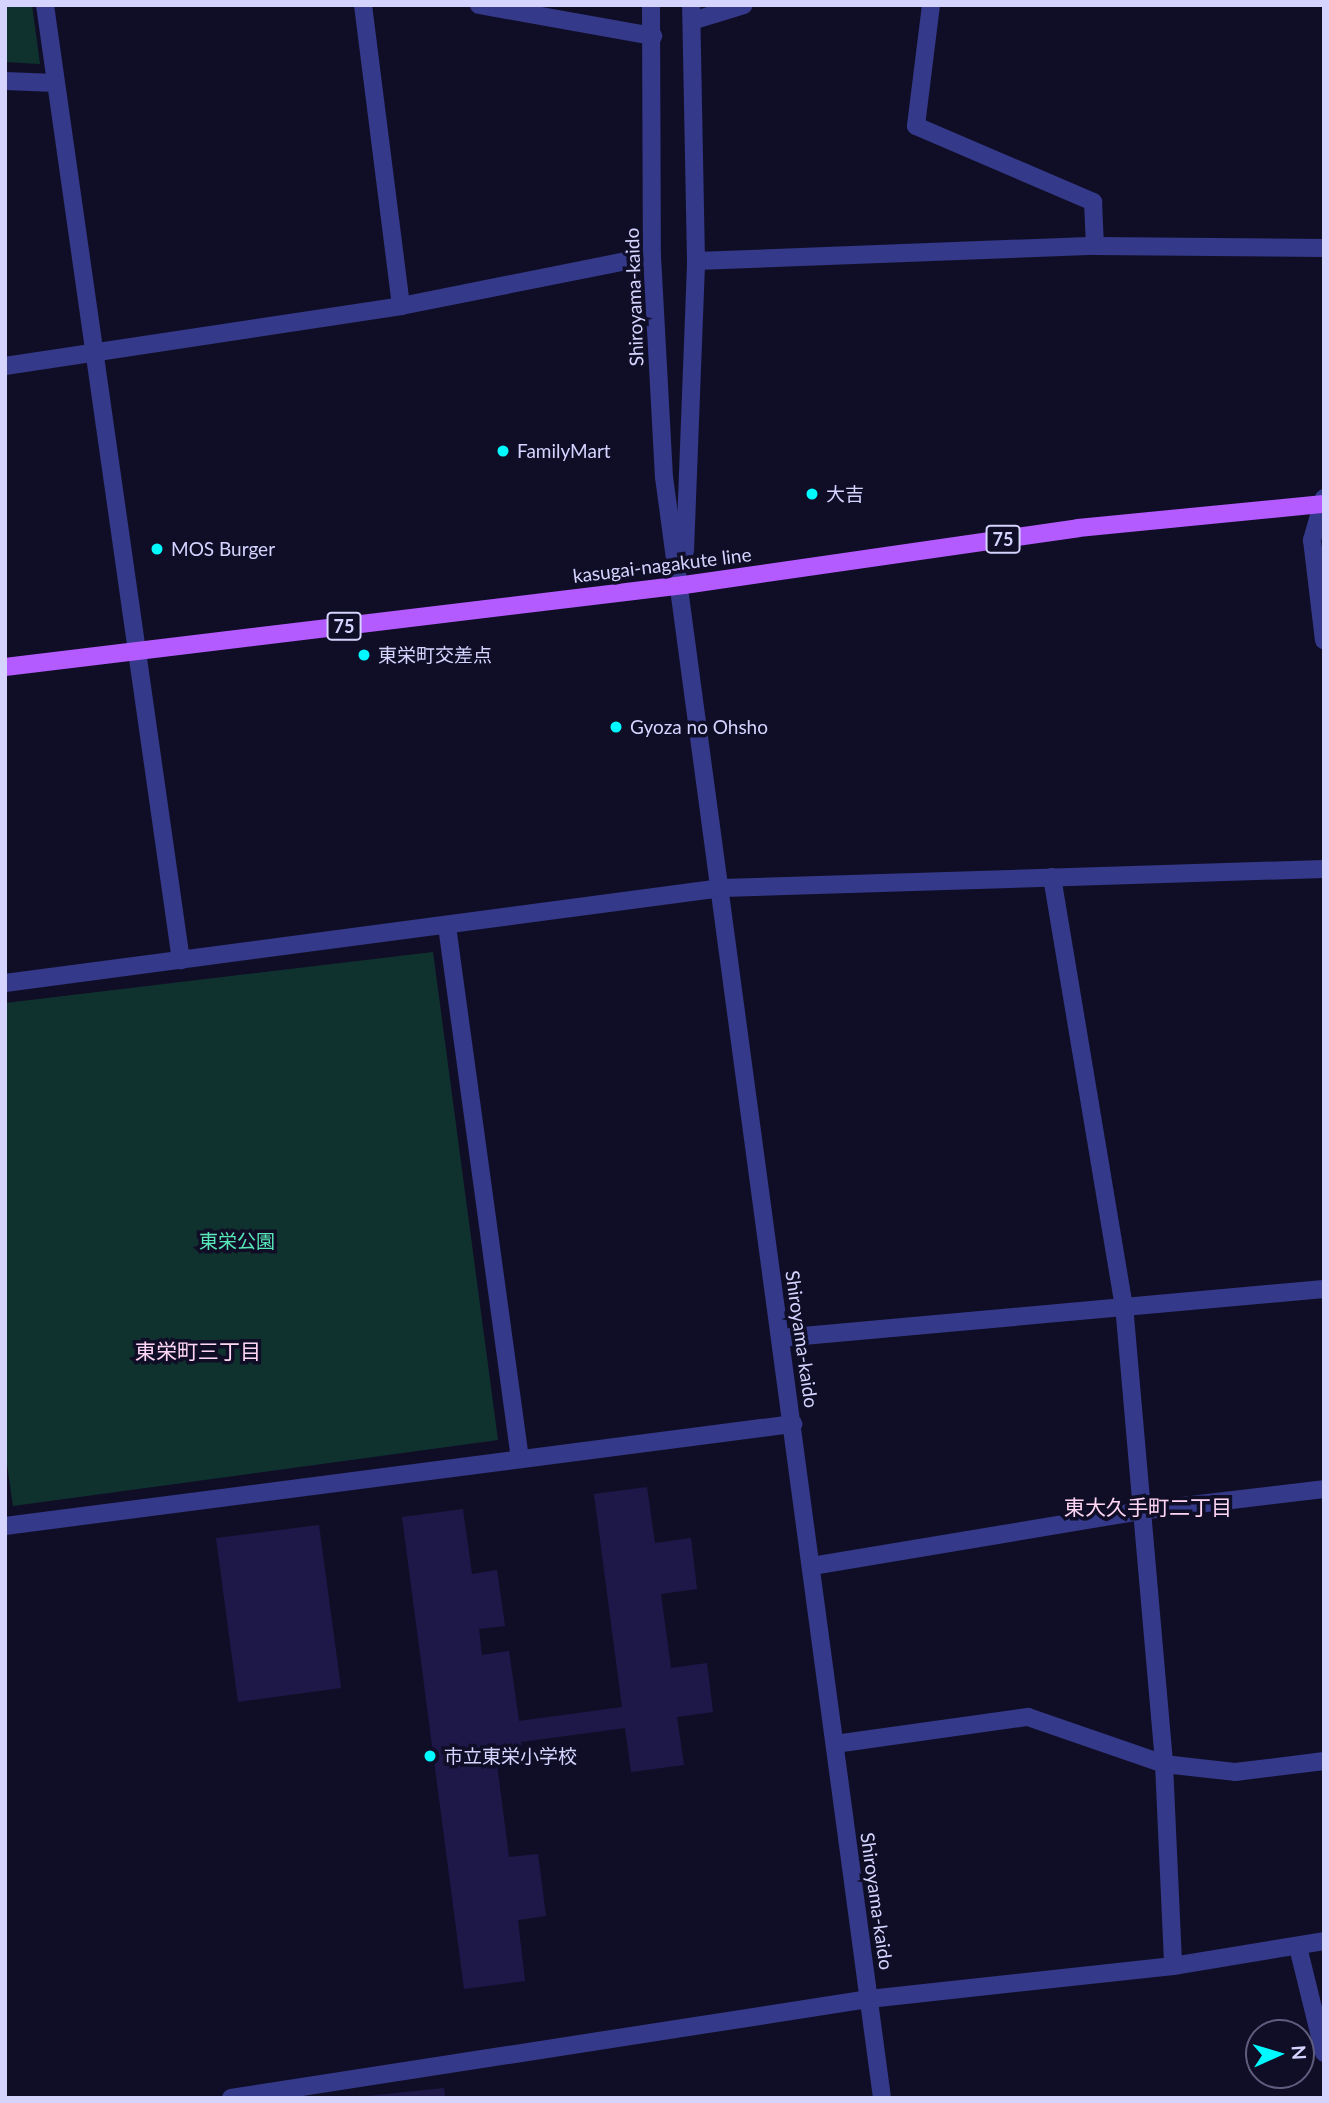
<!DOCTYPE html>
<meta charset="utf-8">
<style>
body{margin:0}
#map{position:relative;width:1329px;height:2103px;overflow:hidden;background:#100e27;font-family:Lato,"Noto Sans JP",sans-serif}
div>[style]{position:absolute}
.green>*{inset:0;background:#10322e}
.building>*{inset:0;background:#1e1849}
.minor>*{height:18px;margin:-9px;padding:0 9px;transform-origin:9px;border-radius:9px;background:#353989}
.major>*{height:18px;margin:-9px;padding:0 9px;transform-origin:9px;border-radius:9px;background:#b45bff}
.dots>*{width:19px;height:19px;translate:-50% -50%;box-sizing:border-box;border:4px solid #100e27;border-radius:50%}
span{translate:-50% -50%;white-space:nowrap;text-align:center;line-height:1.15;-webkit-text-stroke:7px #100e27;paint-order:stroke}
.shield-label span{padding:2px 5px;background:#100e27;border:2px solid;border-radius:5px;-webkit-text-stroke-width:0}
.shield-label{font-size:18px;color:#d5d4ff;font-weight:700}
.street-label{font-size:19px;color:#d5d4ff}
.poi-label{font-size:19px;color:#d5d4ff}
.left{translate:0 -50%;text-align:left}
.park-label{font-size:19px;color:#57e8b8}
.neighbourhood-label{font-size:21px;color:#ffd6f3}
.frame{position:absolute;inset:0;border:7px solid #d5d4ff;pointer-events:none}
.north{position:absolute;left:1245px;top:2019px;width:70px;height:70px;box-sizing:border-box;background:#100e27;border:2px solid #5f5d7d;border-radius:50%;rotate:86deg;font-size:19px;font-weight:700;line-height:28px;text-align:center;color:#d5d4ff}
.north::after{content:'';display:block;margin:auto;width:24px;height:32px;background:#00faff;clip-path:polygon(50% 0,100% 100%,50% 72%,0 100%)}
</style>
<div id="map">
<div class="green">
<i style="clip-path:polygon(5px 5px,32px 5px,40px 64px,5px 62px)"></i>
<i style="clip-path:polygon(433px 952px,498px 1440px,13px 1506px,5px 1450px,5px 1003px)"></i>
</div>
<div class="building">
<i style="clip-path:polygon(647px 1487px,655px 1543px,691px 1538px,697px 1589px,661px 1594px,671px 1668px,707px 1663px,713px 1712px,677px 1717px,684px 1765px,631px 1772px,625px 1728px,521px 1742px,524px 1760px,497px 1764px,509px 1857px,538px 1854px,546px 1916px,518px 1920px,525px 1981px,464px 1989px,402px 1517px,463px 1509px,472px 1574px,497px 1570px,505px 1626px,479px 1629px,482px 1655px,509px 1651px,519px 1721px,622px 1707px,594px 1494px)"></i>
<i style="clip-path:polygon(319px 1525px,341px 1688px,238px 1702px,216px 1538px)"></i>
<i style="clip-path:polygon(444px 2088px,445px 2098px,367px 2098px,367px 2096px)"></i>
</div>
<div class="minor">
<i style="left:45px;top:5px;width:965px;rotate:81.9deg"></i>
<i style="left:363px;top:5px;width:303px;rotate:82.8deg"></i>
<i style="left:479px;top:5px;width:177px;rotate:10.1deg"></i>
<i style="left:651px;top:5px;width:251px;rotate:89.8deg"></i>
<i style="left:652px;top:256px;width:221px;rotate:86.9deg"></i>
<i style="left:664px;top:477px;width:1636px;rotate:82.34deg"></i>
<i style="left:931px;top:5px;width:122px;rotate:97.1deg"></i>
<i style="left:916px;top:126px;width:193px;rotate:23.2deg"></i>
<i style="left:1093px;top:202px;width:44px;rotate:87.4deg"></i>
<i style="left:692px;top:21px;width:54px;rotate:-17.1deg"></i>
<i style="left:5px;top:81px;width:50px;rotate:2.3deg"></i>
<i style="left:696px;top:261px;width:399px;rotate:-2.2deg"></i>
<i style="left:1095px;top:246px;width:229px;rotate:0.5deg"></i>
<i style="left:5px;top:366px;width:401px;rotate:-8.6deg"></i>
<i style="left:401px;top:306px;width:256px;rotate:-11.3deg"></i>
<i style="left:1324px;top:498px;width:44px;rotate:105.9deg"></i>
<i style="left:1312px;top:540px;width:101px;rotate:83.2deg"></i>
<i style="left:685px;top:551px;width:290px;rotate:-87.8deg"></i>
<i style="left:696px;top:261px;width:256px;rotate:-91.1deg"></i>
<i style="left:1052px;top:877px;width:434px;rotate:80.5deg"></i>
<i style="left:1124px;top:1305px;width:461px;rotate:85deg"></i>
<i style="left:1164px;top:1764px;width:202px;rotate:87.4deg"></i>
<i style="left:447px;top:926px;width:538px;rotate:82.2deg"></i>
<i style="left:5px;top:983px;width:723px;rotate:-7.55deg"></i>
<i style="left:722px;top:888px;width:602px;rotate:-1.81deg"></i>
<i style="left:781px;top:1338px;width:545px;rotate:-5.16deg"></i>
<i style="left:5px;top:1526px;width:795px;rotate:-7.38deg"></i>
<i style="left:812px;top:1566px;width:333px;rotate:-9.5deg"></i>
<i style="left:1140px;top:1511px;width:185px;rotate:-6.8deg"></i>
<i style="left:835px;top:1744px;width:195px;rotate:-8deg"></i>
<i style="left:1028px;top:1717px;width:144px;rotate:19.1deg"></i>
<i style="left:1164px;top:1764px;width:71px;rotate:6.4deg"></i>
<i style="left:1235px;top:1772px;width:90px;rotate:-7deg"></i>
<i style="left:1298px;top:1947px;width:109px;rotate:76.2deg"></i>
<i style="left:231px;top:2098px;width:646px;rotate:-8.82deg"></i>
<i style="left:869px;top:1999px;width:306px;rotate:-6.2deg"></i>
<i style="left:1173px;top:1966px;width:153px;rotate:-9.4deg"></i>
</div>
<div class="major">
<i style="left:5px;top:667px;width:684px;rotate:-6.89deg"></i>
<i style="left:684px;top:585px;width:398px;rotate:-8.2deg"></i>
<i style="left:1078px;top:528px;width:247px;rotate:-5.6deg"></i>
</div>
<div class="dots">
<i style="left:503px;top:451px;background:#00faff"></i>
<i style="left:812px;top:494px;background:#00faff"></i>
<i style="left:157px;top:549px;background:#00faff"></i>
<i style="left:364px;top:655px;background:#00faff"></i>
<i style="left:616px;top:727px;background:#00faff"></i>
<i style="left:430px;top:1756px;background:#00faff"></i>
</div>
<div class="shield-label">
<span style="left:1003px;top:539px">75</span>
<span style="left:344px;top:626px">75</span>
</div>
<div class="street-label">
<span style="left:634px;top:297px;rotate:-92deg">Shiroyama-kaido</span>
<span style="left:662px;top:565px;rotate:-7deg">kasugai-nagakute line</span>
<span style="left:802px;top:1339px;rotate:82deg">Shiroyama-kaido</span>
<span style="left:877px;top:1901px;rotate:82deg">Shiroyama-kaido</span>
</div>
<div class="poi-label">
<span class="left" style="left:517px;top:451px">FamilyMart</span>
<span class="left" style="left:826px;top:494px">大吉</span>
<span class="left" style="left:171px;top:549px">MOS Burger</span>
<span class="left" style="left:378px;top:655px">東栄町交差点</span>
<span class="left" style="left:630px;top:727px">Gyoza no Ohsho</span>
<span class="left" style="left:444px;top:1756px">市立東栄小学校</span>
</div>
<div class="park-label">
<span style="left:237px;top:1241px">東栄公園</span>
</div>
<div class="neighbourhood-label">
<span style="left:198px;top:1351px">東栄町三丁目</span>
<span style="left:1148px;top:1507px">東大久手町二丁目</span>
</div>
<div class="frame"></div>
<div class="north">N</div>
</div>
